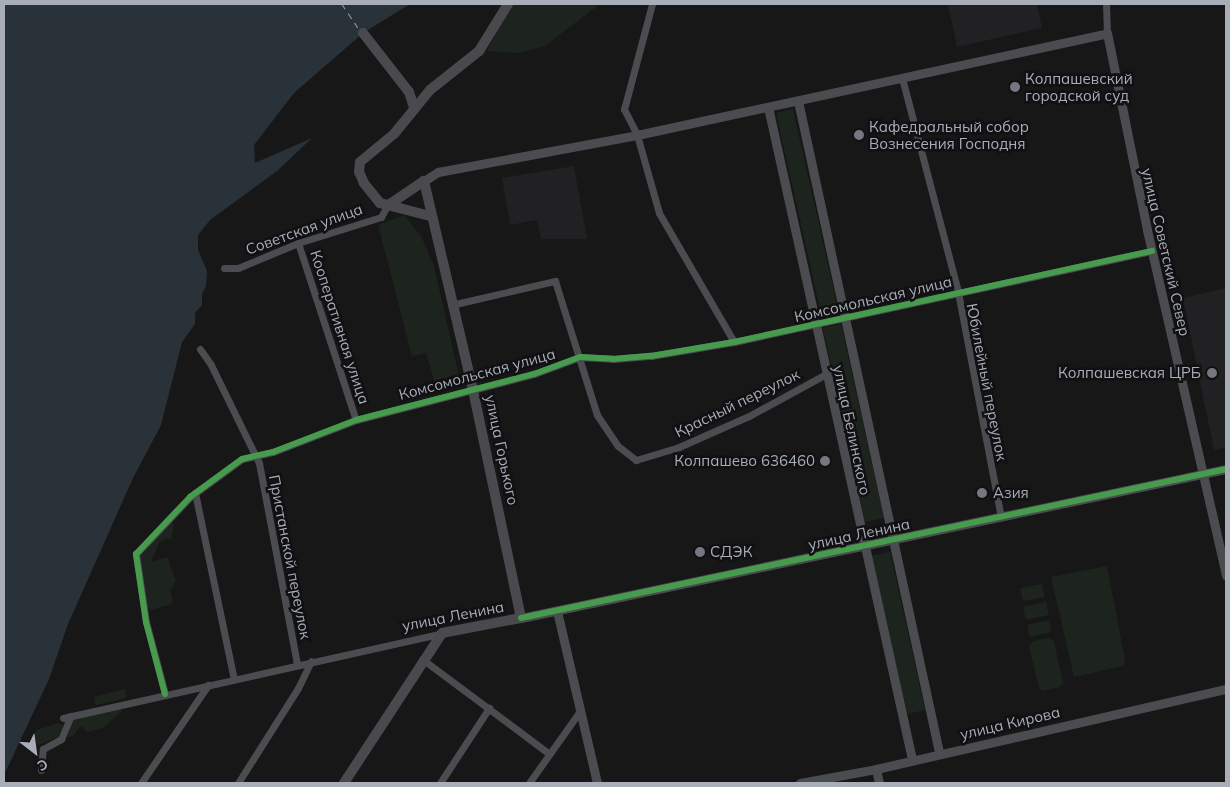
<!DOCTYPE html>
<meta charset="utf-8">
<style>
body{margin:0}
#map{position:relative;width:1230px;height:787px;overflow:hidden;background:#171717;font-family:Mulish,sans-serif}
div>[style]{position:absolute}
.built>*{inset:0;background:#212123}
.green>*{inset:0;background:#1d241e}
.water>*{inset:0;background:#2a3239}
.ferry>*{height:1px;margin-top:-0.5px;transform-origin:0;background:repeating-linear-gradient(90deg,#7f9bb3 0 6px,transparent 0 11px)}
.minor>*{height:7px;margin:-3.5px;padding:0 3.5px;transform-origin:3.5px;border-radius:3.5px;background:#4b4c50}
.tertiary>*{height:9px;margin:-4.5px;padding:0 4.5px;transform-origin:4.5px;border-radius:4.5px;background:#4b4c50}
.secondary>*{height:10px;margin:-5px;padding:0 5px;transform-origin:5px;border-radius:5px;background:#4a4a4e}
.cycleway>*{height:6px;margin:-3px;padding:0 3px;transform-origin:3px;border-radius:3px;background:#469c4c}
.dots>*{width:14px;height:14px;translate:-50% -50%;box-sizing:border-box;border:2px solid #111113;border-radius:50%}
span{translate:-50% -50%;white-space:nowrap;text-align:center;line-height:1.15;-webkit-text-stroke:5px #111113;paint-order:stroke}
.poi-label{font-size:15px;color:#a8adb8}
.left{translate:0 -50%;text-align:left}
.right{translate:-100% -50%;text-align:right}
.street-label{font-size:15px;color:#a8adb8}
.frame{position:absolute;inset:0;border:5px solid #a8adb8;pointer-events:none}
.north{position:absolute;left:10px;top:727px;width:50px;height:50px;-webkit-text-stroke:4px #111113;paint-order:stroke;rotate:150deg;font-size:14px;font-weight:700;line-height:20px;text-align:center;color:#a8adb8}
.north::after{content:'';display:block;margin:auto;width:18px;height:22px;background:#a8adb8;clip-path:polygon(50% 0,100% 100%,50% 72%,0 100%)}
</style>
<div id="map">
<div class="built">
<i style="clip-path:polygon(948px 4px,1037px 4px,1042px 28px,957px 47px)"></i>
<i style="clip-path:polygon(574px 166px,587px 239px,541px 239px,537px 220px,510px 225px,502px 178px)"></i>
<i style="clip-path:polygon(1226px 288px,1226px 447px,1214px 450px,1183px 298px)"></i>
</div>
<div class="green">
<i style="clip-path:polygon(511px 4px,600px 4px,545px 46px,518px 53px,487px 51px)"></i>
<i style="clip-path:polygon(793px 109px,839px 314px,822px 318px,776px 113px)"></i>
<i style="clip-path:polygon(404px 215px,421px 236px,434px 266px,460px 381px,436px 386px,426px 353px,412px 356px,378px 225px)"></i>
<i style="clip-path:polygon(841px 324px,884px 518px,865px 522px,823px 328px)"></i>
<i style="clip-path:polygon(171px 523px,174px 524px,171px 540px,166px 538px,159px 543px,151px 562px,167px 557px,176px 581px,170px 591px,173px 600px,171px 604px,152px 610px,147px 607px,139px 558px)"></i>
<i style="clip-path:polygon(890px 552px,925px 710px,907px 714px,870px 556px)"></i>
<i style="clip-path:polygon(1107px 566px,1125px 660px,1123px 666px,1074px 677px,1051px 577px)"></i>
<i style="clip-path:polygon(1042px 584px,1045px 597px,1023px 601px,1020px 588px)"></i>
<i style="clip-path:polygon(1046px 602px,1049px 615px,1026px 620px,1023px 607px)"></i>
<i style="clip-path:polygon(1049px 620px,1051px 632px,1029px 637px,1027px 625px)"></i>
<i style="clip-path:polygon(1048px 638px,1054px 641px,1063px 683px,1060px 687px,1043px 691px,1039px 688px,1029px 646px,1033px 641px)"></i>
<i style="clip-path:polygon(125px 689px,126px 698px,96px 705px,94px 697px)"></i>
<i style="clip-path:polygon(116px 707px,122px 711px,103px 728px,87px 732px,81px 726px,73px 736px,64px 738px,71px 718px)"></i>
<i style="clip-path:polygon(58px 723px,63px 725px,58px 737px,37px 746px,34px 736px,37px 730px)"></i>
</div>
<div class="water">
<i style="clip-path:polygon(4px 4px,410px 4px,363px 33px,294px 93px,254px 145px,255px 163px,312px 138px,277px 171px,210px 220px,198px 235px,198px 250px,207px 271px,206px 286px,202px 294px,202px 305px,195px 313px,195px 324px,182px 342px,161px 425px,133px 478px,68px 624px,49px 679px,4px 775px)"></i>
</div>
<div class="ferry">
<i style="left:342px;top:4px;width:30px;rotate:56deg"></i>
</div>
<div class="minor">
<i style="left:652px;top:4px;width:109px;rotate:104.9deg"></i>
<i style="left:624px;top:109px;width:29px;rotate:63deg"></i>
<i style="left:637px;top:135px;width:81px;rotate:74.2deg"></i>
<i style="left:659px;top:213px;width:149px;rotate:59.8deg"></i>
<i style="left:1106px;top:4px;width:29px;rotate:88deg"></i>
<i style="left:902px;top:78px;width:221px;rotate:75.3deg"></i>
<i style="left:958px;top:292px;width:229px;rotate:79.2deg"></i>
<i style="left:298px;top:243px;width:186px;rotate:71.9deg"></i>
<i style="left:224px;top:268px;width:14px"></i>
<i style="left:238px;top:268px;width:65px;rotate:-22.6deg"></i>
<i style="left:298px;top:243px;width:87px;rotate:-17.4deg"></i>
<i style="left:381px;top:217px;width:13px;rotate:-61deg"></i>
<i style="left:451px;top:305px;width:107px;rotate:-13deg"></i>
<i style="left:555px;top:281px;width:140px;rotate:72.6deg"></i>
<i style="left:597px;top:415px;width:37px;rotate:56deg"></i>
<i style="left:618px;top:446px;width:23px;rotate:38deg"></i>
<i style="left:636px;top:460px;width:45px;rotate:-16.8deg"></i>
<i style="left:679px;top:447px;width:77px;rotate:-23.9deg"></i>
<i style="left:749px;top:416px;width:88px;rotate:-28.6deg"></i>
<i style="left:200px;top:349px;width:19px;rotate:55deg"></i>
<i style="left:211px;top:365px;width:109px;rotate:63.9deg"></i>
<i style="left:259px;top:463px;width:205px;rotate:79.3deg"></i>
<i style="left:195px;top:493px;width:190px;rotate:78.2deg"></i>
<i style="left:422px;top:659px;width:157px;rotate:36.7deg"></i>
<i style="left:165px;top:694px;width:74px;rotate:-104.8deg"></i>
<i style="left:146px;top:622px;width:69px;rotate:-98.4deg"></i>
<i style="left:136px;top:554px;width:79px;rotate:-46.5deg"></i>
<i style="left:190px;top:497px;width:64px;rotate:-36.2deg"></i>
<i style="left:242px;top:459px;width:32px;rotate:-13deg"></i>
<i style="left:273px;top:452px;width:89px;rotate:-21.1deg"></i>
<i style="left:356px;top:420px;width:184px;rotate:-14.5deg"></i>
<i style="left:534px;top:374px;width:49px;rotate:-20.3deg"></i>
<i style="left:580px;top:357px;width:33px;rotate:3deg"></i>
<i style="left:613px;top:359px;width:38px;rotate:-5deg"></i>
<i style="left:651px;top:356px;width:84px;rotate:-9.6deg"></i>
<i style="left:734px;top:342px;width:428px;rotate:-12.3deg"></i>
<i style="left:63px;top:718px;width:388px;rotate:-12.6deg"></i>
<i style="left:41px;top:770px;width:21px;rotate:-85deg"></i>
<i style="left:43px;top:749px;width:21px;rotate:-29deg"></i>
<i style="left:61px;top:739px;width:25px;rotate:-67deg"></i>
<i style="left:141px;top:783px;width:119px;rotate:-55.6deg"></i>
<i style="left:238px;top:783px;width:112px;rotate:-57.7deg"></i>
<i style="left:298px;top:688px;width:30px;rotate:-64deg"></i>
<i style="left:440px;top:783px;width:90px;rotate:-56.8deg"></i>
<i style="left:529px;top:783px;width:88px;rotate:-54.7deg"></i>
</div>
<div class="tertiary">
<i style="left:798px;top:101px;width:666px;rotate:77.78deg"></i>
<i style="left:768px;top:107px;width:668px;rotate:77.55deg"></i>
<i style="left:424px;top:181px;width:17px;rotate:-33deg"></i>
<i style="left:438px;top:172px;width:202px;rotate:-10.5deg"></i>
<i style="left:637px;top:135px;width:481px;rotate:-12.2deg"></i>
<i style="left:1107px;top:33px;width:201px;rotate:78.5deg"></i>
<i style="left:1147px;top:230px;width:355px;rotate:77.1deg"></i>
<i style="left:557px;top:611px;width:177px;rotate:76.9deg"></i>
<i style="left:521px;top:618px;width:721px;rotate:-11.93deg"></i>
<i style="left:876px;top:769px;width:14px;rotate:78deg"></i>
<i style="left:800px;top:783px;width:77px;rotate:-10.4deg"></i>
<i style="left:876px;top:769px;width:359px;rotate:-12.9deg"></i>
</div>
<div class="secondary">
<i style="left:363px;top:33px;width:75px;rotate:52.1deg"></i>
<i style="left:409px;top:92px;width:16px;rotate:72deg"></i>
<i style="left:430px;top:216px;width:52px;rotate:-165.4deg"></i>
<i style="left:380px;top:203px;width:26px;rotate:-129deg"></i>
<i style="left:364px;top:183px;width:12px;rotate:-114deg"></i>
<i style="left:359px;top:172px;width:10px;rotate:-84deg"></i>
<i style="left:360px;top:162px;width:44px;rotate:-39.5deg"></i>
<i style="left:394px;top:134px;width:57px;rotate:-50.7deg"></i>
<i style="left:430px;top:90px;width:63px;rotate:-38.5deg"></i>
<i style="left:479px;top:51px;width:55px;rotate:-58.3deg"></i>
<i style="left:344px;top:783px;width:179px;rotate:-56.8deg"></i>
<i style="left:442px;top:633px;width:80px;rotate:-10.8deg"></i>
<i style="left:521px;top:618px;width:233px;rotate:-101.9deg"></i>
<i style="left:473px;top:390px;width:215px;rotate:-103.2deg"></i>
<i style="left:424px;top:181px;width:45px;rotate:146deg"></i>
</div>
<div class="cycleway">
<i style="left:521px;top:618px;width:721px;rotate:-11.93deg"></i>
<i style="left:165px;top:694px;width:74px;rotate:-104.8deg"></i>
<i style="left:146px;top:622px;width:69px;rotate:-98.4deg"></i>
<i style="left:136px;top:554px;width:79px;rotate:-46.5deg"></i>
<i style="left:190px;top:497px;width:64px;rotate:-36.2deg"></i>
<i style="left:242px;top:459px;width:32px;rotate:-13deg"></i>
<i style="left:273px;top:452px;width:89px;rotate:-21.1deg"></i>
<i style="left:356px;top:420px;width:184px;rotate:-14.5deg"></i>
<i style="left:534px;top:374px;width:49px;rotate:-20.3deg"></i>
<i style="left:580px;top:357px;width:33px;rotate:3deg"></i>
<i style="left:613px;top:359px;width:38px;rotate:-5deg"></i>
<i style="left:651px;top:356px;width:84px;rotate:-9.6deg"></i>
<i style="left:734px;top:342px;width:428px;rotate:-12.3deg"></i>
</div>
<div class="dots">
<i style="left:1015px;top:87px;background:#757880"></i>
<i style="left:859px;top:135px;background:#757880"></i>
<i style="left:1212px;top:373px;background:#757880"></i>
<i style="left:825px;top:461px;background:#757880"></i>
<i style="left:982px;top:493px;background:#757880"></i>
<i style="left:700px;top:552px;background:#757880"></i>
</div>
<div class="poi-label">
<span class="left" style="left:1025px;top:87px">Колпашевский<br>городской суд</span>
<span class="left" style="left:869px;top:135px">Кафедральный собор<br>Вознесения Господня</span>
<span class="right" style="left:1201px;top:373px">Колпашевская ЦРБ</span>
<span class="right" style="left:815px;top:461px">Колпашево 636460</span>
<span class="left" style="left:993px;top:493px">Азия</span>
<span class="left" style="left:710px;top:552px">СДЭК</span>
</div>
<div class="street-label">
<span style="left:304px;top:229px;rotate:-20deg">Советская улица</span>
<span style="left:1166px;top:252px;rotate:77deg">улица Советский Север</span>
<span style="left:873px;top:299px;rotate:-13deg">Комсомольская улица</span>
<span style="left:340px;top:327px;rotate:72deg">Кооперативная улица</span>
<span style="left:477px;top:374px;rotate:-15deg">Комсомольская улица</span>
<span style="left:987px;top:382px;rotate:79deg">Юбилейный переулок</span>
<span style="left:737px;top:403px;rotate:-26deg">Красный переулок</span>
<span style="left:852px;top:430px;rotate:78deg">улица Белинского</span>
<span style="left:502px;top:450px;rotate:78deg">улица Горького</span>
<span style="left:859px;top:534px;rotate:-12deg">улица Ленина</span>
<span style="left:290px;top:557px;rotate:79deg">Пристанской переулок</span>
<span style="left:453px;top:616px;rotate:-11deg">улица Ленина</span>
<span style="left:1010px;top:723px;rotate:-13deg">улица Кирова</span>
</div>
<div class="frame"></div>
<div class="north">С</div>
</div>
